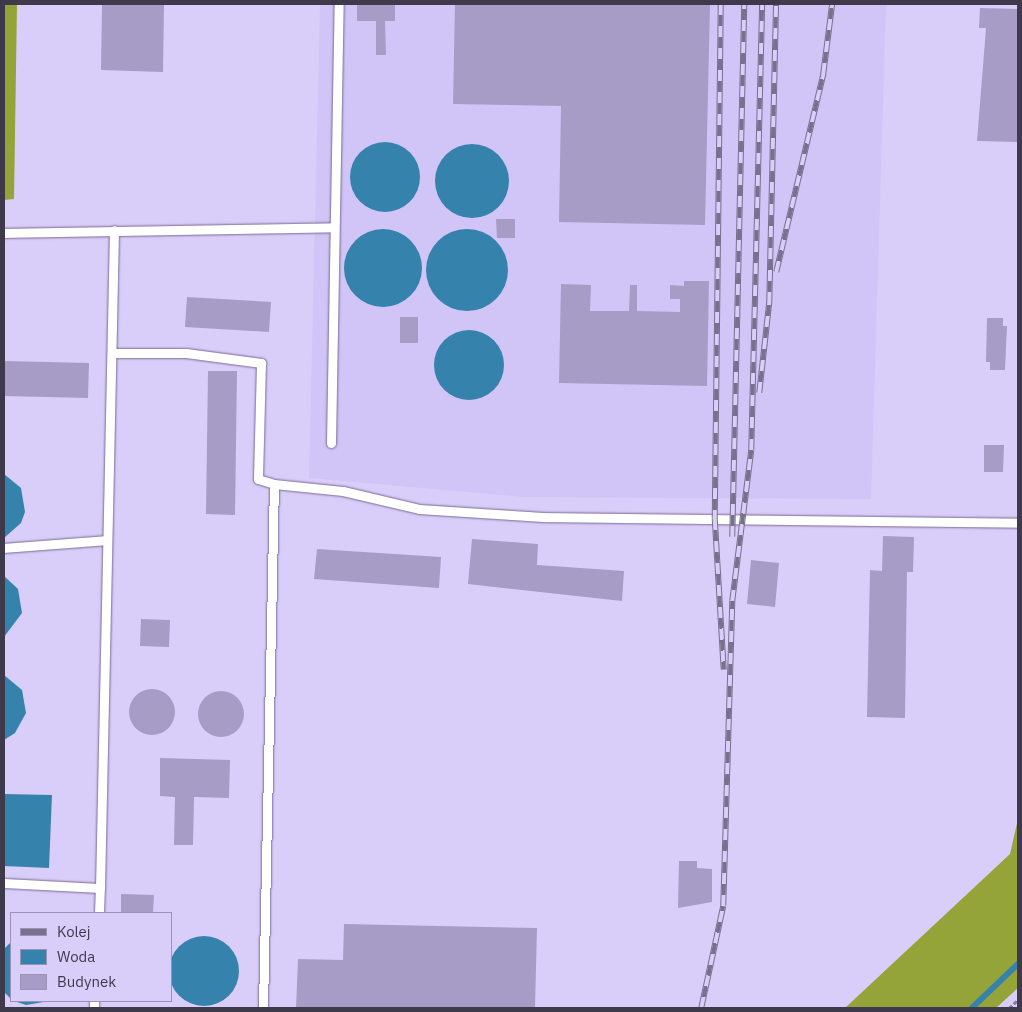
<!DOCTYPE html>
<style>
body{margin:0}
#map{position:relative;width:1022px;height:1012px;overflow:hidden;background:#d9cefa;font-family:"IBM Plex Sans",sans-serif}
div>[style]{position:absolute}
.built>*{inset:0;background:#d1c4f7}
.forest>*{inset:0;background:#95a438}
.water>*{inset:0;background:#3582ad}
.round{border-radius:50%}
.stream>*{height:5.5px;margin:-2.75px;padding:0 2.75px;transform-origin:2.75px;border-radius:2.75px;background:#3582ad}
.building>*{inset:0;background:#a79cc6}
.path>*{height:3px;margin-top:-1.5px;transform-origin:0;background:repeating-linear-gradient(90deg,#867e9d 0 4px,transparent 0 6.5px)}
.roads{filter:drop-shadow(0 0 1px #766c93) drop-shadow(0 0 1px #766c93)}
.lane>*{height:9px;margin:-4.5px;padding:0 4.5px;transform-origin:4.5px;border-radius:4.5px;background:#fff}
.rail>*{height:5.5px;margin-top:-2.75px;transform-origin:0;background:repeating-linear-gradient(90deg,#d9cefa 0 11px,#78718d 0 22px);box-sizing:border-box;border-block:1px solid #78718d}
span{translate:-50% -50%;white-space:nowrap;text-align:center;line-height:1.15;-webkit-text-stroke:4px #d9cefa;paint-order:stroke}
.frame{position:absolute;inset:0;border:5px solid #3e394b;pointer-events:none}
.legend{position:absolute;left:10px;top:912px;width:162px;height:90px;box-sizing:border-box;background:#d9cefa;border:1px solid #9b92b4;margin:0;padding:6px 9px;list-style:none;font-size:15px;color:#3e394b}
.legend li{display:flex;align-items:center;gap:10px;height:25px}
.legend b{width:25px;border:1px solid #9b92b4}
</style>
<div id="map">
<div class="built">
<i style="clip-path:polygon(320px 4px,886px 4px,871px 499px,524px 497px,309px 478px)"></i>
</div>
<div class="forest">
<i style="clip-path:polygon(4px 4px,17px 4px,14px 199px,4px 200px)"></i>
<i style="clip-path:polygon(1018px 819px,1018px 988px,996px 1008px,845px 1008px,1010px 854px)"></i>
</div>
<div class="water">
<i class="round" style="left:350px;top:142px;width:70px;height:70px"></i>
<i class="round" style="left:435px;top:144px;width:74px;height:74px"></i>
<i class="round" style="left:344px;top:229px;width:78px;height:78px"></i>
<i class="round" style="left:426px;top:229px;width:82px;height:82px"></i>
<i class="round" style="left:434px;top:330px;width:70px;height:70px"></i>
<i style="clip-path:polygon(4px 474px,21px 488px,25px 512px,21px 523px,4px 538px)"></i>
<i style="clip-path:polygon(4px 576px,18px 589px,22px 613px,4px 637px)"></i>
<i style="clip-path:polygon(4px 675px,22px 690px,26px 713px,15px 733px,4px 740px)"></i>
<i style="clip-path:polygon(4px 794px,52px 795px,49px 868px,4px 866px)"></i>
<i class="round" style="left:169px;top:936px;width:70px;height:70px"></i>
<i style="clip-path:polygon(11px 942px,11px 999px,4px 992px,4px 949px)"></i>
<i style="clip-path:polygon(14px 1001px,49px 1001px,26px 1005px)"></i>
</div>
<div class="stream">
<i style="left:972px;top:1008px;width:64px;rotate:-43.7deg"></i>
</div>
<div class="building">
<i style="clip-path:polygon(102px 4px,164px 4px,163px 72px,101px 70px)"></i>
<i style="clip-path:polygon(357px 4px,395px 4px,395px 21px,385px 21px,386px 55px,376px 55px,376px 21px,357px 21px)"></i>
<i style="clip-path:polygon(455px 4px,710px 4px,705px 225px,559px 222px,561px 106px,453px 104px)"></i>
<i style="clip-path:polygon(980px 8px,1018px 9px,1018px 142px,977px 141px,986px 28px,979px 28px)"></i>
<i style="clip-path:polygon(496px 219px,515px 219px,515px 238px,497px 238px)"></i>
<i style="clip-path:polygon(684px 281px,709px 281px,707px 386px,559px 383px,561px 284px,591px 285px,590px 311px,629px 311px,630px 285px,637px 285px,637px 311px,680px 312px,680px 299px,670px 299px,670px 285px,684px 286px)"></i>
<i style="clip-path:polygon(187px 297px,271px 302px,269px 332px,185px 327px)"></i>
<i style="clip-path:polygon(400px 317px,418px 317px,418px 343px,400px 343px)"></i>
<i style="clip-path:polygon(987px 318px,1003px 318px,1003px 326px,1007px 326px,1005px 370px,990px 370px,990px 362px,986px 362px)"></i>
<i style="clip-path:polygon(4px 361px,89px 363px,88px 398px,4px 396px)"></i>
<i style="clip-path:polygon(208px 371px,237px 371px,235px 515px,206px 514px)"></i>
<i style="clip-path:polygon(984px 445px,1004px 445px,1003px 472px,984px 472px)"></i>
<i style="clip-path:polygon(883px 536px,914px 537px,913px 572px,907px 572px,905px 718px,867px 717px,870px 570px,882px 571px)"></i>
<i style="clip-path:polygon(472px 539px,538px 544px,537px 565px,624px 571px,622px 601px,468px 584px)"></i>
<i style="clip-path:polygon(317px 549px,441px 557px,439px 588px,314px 579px)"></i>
<i style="clip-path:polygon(751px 560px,779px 563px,775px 607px,747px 604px)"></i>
<i style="clip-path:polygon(141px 619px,170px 620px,169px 647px,140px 646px)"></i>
<i class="round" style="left:129px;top:689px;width:46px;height:46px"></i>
<i class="round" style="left:198px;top:691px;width:46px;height:46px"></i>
<i style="clip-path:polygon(160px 758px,230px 760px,229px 798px,194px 797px,193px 845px,174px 845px,175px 797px,160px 796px)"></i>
<i style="clip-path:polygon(679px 861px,697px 861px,697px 868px,712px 869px,712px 902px,678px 908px)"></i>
<i style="clip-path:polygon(121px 894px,154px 895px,153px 913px,121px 913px)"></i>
<i style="clip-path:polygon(344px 924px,537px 928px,535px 1008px,296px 1008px,298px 959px,343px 960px)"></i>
</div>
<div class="path">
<i style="left:1009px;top:1008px;width:12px;rotate:-42deg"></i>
</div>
<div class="roads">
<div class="lane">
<i style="left:4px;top:233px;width:330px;rotate:-1deg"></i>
<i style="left:113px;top:353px;width:73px"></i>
<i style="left:186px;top:353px;width:76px;rotate:7.6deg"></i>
<i style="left:261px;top:363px;width:116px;rotate:91.5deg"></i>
<i style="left:258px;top:479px;width:17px;rotate:17deg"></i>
<i style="left:274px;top:484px;width:69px;rotate:5.8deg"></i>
<i style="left:343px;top:491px;width:78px;rotate:13.3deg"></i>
<i style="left:419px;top:509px;width:124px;rotate:3.7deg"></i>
<i style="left:543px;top:517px;width:475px;rotate:0.7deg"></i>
<i style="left:331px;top:443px;width:439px;rotate:-89deg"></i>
<i style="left:4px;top:548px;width:103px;rotate:-4.4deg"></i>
<i style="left:4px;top:883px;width:96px;rotate:3deg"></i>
<i style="left:100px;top:888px;width:658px;rotate:-88.78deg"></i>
<i style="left:99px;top:913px;width:25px;rotate:-88deg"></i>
<i style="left:94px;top:1008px;width:7px;rotate:-90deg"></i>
<i style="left:263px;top:1008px;width:524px;rotate:-88.8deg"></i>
</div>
</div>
<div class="rail">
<i style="left:721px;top:4px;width:515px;rotate:90.67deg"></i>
<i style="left:715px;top:519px;width:151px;rotate:86.6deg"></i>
<i style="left:776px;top:272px;width:204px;rotate:-76.6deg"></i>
<i style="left:823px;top:74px;width:71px;rotate:-82.7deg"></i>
<i style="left:759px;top:393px;width:91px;rotate:-83.7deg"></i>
<i style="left:769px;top:303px;width:299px;rotate:-88.7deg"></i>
<i style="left:732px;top:537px;width:533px;rotate:-88.71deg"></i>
<i style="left:701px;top:1008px;width:104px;rotate:-77.8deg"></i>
<i style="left:723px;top:906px;width:305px;rotate:-88.3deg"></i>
<i style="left:732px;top:601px;width:152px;rotate:-82.8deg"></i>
<i style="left:751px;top:450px;width:446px;rotate:-88.6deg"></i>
</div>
<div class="frame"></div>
<ul class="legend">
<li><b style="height:6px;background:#78718d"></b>Kolej</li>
<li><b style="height:14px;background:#3582ad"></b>Woda</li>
<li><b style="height:14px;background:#a79cc6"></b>Budynek</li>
</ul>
</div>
